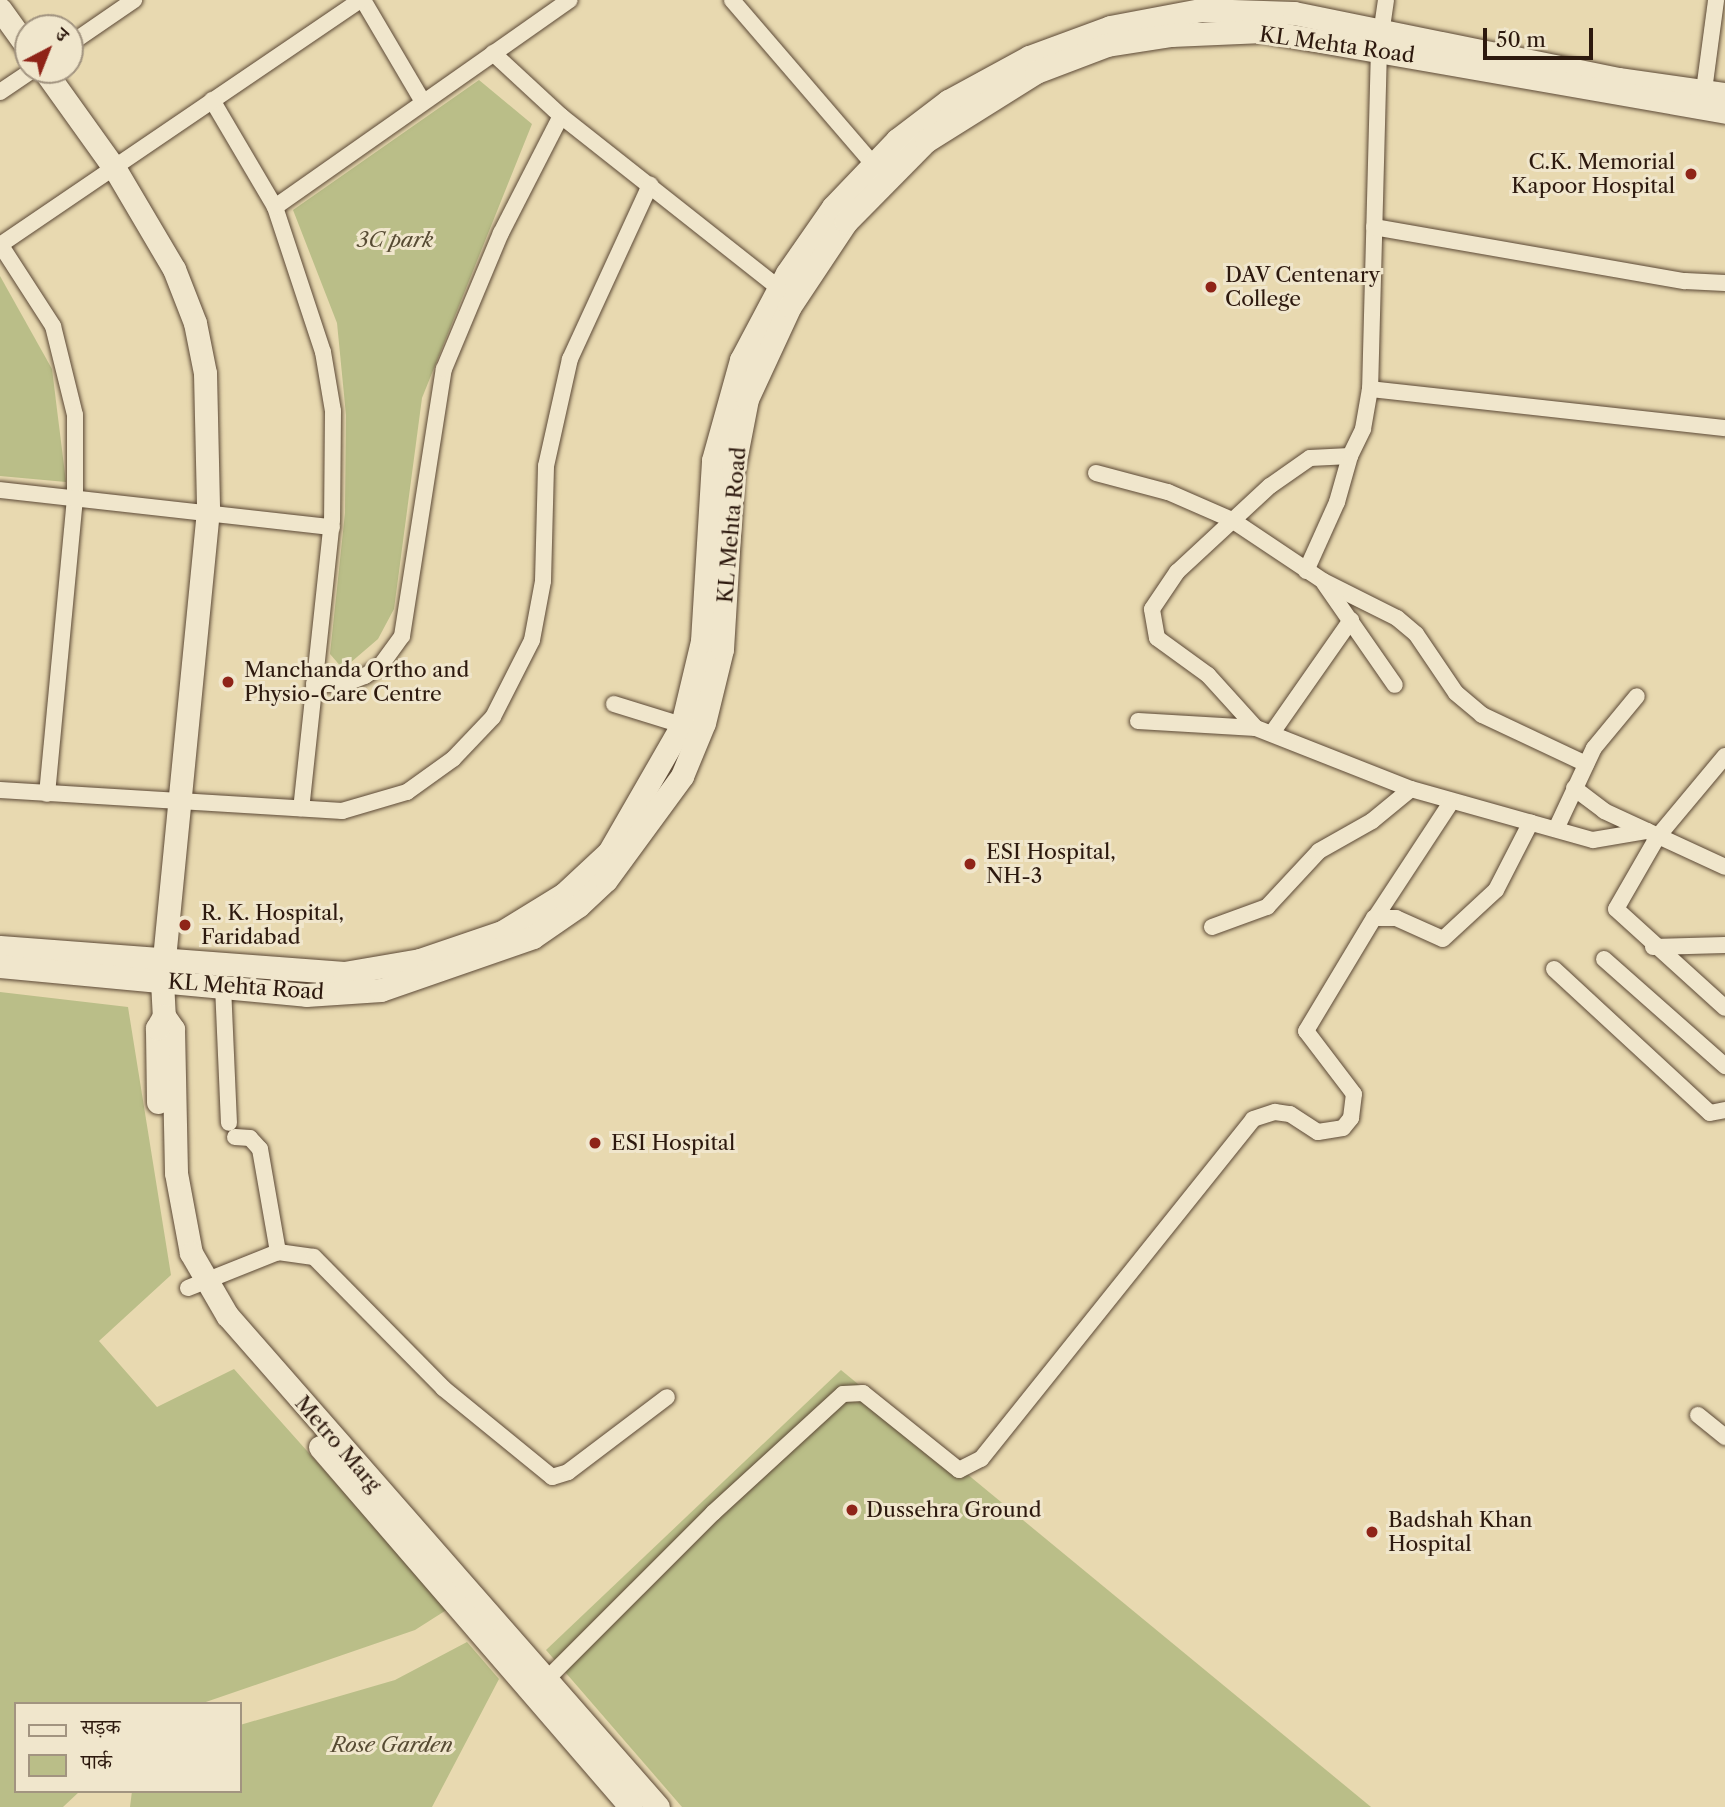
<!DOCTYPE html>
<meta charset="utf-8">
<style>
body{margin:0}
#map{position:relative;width:1725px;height:1807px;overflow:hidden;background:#e8d9b0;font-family:"Libre Caslon Text","Noto Serif Devanagari",serif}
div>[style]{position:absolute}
.green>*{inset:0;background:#babe88}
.roads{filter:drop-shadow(0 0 2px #5c4936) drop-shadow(0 0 2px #5c4936)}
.street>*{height:16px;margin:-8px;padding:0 8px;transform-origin:8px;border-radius:8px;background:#f0e6cc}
.secondary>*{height:23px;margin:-11.5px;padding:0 11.5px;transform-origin:11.5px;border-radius:11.5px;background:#f0e6cc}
.dots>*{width:19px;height:19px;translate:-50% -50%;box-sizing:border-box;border:4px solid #f0e6cc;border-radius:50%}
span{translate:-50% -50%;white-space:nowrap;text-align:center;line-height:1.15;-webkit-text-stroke:6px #f0e6cc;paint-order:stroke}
.street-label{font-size:21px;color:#2d190e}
.poi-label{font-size:21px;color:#2d190e}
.right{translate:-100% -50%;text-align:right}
.left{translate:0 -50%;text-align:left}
.park-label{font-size:21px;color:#574b33;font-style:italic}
.legend{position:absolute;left:14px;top:1702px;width:228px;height:91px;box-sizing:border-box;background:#f0e6cc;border:2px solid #a29480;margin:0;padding:9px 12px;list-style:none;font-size:21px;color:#2d190e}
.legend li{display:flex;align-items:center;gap:14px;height:35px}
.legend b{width:35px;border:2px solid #a29480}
.north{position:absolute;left:14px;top:14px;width:70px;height:70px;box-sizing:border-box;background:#f0e6cc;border:2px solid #a29480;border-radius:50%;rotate:42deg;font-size:19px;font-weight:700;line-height:28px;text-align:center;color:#2d190e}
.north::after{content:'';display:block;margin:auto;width:24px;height:32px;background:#8f2418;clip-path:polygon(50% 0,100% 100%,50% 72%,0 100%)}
.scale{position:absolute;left:1483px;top:28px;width:110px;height:32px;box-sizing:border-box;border:4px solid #2d190e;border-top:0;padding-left:9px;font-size:21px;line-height:24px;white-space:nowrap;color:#2d190e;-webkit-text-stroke:5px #f0e6cc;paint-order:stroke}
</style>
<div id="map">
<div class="green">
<i style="clip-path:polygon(479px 80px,532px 124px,422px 398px,394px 609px,378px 639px,343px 669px,330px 654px,345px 513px,346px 415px,337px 323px,293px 210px)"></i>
<i style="clip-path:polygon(0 276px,52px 369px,66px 482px,0 476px)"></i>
<i style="clip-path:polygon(0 992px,128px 1007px,171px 1275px,99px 1341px,157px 1407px,234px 1369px,448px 1609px,415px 1630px,200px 1704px,16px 1704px,16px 1791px,80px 1791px,63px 1807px,0 1807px)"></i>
<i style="clip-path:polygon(841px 1370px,1371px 1807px,682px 1807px,546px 1650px)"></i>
<i style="clip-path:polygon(467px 1642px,499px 1679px,432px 1807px,130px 1807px,132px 1791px,240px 1791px,240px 1725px,395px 1680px)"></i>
</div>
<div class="roads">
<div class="street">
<i style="left:363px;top:0;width:118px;rotate:59.5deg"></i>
<i style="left:732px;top:0;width:225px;rotate:49.3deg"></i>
<i style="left:1386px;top:0;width:49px;rotate:98.3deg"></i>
<i style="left:1379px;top:48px;width:341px;rotate:91.5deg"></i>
<i style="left:1370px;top:389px;width:357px;rotate:6.3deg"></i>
<i style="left:70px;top:44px;width:78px;rotate:-34.5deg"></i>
<i style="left:493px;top:53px;width:93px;rotate:42.8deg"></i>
<i style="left:561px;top:116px;width:278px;rotate:38.3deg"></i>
<i style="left:0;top:92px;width:40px;rotate:-34deg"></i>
<i style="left:1703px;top:98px;width:99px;rotate:-82.4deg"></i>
<i style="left:212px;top:100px;width:124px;rotate:59.5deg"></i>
<i style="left:275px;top:207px;width:153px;rotate:71.7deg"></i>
<i style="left:323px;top:352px;width:60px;rotate:80.4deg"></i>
<i style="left:333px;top:411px;width:109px;rotate:90.5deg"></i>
<i style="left:332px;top:520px;width:290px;rotate:96.1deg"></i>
<i style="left:275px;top:207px;width:360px;rotate:-35.1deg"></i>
<i style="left:1374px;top:227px;width:316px;rotate:9.9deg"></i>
<i style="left:1685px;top:281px;width:40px;rotate:2.9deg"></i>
<i style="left:0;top:244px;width:98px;rotate:57.1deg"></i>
<i style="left:53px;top:326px;width:92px;rotate:76.1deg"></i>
<i style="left:75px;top:415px;width:83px;rotate:90deg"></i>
<i style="left:75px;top:498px;width:297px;rotate:95.4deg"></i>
<i style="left:0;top:245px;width:435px;rotate:-34.2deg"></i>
<i style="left:1096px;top:473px;width:74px;rotate:14.8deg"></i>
<i style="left:1168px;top:492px;width:70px;rotate:23.6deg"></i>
<i style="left:1232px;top:520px;width:110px;rotate:33.8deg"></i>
<i style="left:1323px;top:581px;width:83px;rotate:26.6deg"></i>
<i style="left:1397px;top:618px;width:25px;rotate:40deg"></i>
<i style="left:1416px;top:634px;width:71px;rotate:55.9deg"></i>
<i style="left:1456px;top:693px;width:34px;rotate:40deg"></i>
<i style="left:1482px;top:715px;width:115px;rotate:25.2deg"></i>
<i style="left:0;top:490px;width:334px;rotate:6.4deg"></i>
<i style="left:1306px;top:571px;width:76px;rotate:-65.8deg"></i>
<i style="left:1337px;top:502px;width:48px;rotate:-74.2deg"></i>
<i style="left:1324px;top:583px;width:124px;rotate:55.2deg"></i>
<i style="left:314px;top:684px;width:30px"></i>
<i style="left:344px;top:684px;width:22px;rotate:-21deg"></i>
<i style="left:365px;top:676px;width:19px;rotate:-35deg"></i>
<i style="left:381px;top:665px;width:36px;rotate:-54deg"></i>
<i style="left:402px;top:636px;width:270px;rotate:-81.1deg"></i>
<i style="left:444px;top:369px;width:147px;rotate:-67.3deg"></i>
<i style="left:501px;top:233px;width:131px;rotate:-62.9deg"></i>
<i style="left:614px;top:704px;width:71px;rotate:17.2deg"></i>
<i style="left:1138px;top:721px;width:118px;rotate:3.4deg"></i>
<i style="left:1256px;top:728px;width:167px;rotate:21.5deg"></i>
<i style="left:1411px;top:789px;width:189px;rotate:15.7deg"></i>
<i style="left:1593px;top:840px;width:55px;rotate:-9.5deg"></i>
<i style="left:1256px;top:728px;width:72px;rotate:-132.2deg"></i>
<i style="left:1208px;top:675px;width:63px;rotate:-144deg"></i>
<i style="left:1157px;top:638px;width:29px;rotate:-100deg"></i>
<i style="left:1152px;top:609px;width:45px;rotate:-56deg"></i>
<i style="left:1177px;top:572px;width:127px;rotate:-42.8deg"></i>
<i style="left:1270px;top:486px;width:49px;rotate:-35deg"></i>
<i style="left:1310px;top:458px;width:40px;rotate:-2.9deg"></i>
<i style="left:1350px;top:456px;width:30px;rotate:-64deg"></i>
<i style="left:1363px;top:429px;width:41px;rotate:-80.1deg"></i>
<i style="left:1272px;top:733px;width:138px;rotate:-55deg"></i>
<i style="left:1725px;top:756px;width:104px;rotate:129.9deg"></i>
<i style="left:1658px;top:836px;width:84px;rotate:119.9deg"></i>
<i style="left:1616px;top:909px;width:147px;rotate:42.2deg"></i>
<i style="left:1574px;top:788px;width:38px;rotate:37deg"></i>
<i style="left:1604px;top:811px;width:133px;rotate:24.8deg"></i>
<i style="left:0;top:790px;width:343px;rotate:3.5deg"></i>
<i style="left:342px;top:811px;width:68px;rotate:-16.3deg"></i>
<i style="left:407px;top:792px;width:57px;rotate:-35.7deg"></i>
<i style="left:453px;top:759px;width:58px;rotate:-46.4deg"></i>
<i style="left:493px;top:717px;width:86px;rotate:-63.1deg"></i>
<i style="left:532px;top:640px;width:60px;rotate:-79.4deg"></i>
<i style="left:543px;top:581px;width:115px;rotate:-88.5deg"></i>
<i style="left:546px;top:466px;width:110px;rotate:-77.4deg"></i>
<i style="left:570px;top:359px;width:192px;rotate:-65.3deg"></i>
<i style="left:1556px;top:829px;width:89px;rotate:-64.9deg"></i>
<i style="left:1594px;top:748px;width:67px;rotate:-50.4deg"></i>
<i style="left:1377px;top:915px;width:136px;rotate:-56.7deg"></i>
<i style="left:1212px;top:927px;width:59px;rotate:-20deg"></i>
<i style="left:1267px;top:907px;width:76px;rotate:-47.1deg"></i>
<i style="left:1319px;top:851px;width:61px;rotate:-29.5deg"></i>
<i style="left:1372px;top:821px;width:50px;rotate:-39.4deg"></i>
<i style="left:1653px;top:947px;width:72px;rotate:-1.6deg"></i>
<i style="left:1604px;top:959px;width:162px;rotate:41.5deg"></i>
<i style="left:1554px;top:969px;width:212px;rotate:42.7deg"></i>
<i style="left:1710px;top:1113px;width:15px;rotate:-11deg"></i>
<i style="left:223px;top:986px;width:137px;rotate:87.5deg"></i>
<i style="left:235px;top:1137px;width:15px;rotate:4deg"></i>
<i style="left:250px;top:1138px;width:15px;rotate:48deg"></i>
<i style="left:260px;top:1149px;width:105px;rotate:80.1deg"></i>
<i style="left:188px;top:1288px;width:97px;rotate:-21.8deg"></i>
<i style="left:278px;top:1252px;width:36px;rotate:8deg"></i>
<i style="left:314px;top:1257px;width:184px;rotate:45.4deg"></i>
<i style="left:443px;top:1388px;width:141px;rotate:39.2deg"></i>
<i style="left:552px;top:1477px;width:17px;rotate:-17deg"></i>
<i style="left:568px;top:1472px;width:124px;rotate:-37.1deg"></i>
<i style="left:1698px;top:1415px;width:35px;rotate:39deg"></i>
<i style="left:544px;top:1682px;width:239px;rotate:-45deg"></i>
<i style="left:713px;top:1513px;width:176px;rotate:-42.5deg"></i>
<i style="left:843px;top:1394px;width:20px;rotate:-3deg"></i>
<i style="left:863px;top:1393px;width:123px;rotate:38.7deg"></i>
<i style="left:959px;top:1470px;width:25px;rotate:-27deg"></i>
<i style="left:981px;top:1459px;width:435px;rotate:-51.3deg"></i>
<i style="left:1253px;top:1119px;width:23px;rotate:-18deg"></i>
<i style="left:1275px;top:1112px;width:15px;rotate:8deg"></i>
<i style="left:1290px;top:1114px;width:33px;rotate:33deg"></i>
<i style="left:1318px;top:1132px;width:25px;rotate:-9deg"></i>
<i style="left:1343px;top:1128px;width:13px;rotate:-51deg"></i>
<i style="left:1351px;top:1118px;width:24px;rotate:-83deg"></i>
<i style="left:1354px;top:1094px;width:79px;rotate:-127.3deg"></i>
<i style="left:1306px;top:1031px;width:132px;rotate:-59deg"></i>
<i style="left:1374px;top:918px;width:22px"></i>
<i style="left:1396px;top:918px;width:51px;rotate:24.1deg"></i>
<i style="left:1443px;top:939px;width:72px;rotate:-42.8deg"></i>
<i style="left:1496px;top:890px;width:76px;rotate:-62.8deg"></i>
</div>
<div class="secondary">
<i style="left:0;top:9px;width:48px;rotate:54.3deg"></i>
<i style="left:44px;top:70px;width:122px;rotate:54.4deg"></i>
<i style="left:115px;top:169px;width:116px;rotate:59.5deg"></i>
<i style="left:174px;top:269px;width:58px;rotate:68.7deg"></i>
<i style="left:195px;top:323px;width:51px;rotate:78.7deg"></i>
<i style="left:205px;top:373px;width:137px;rotate:88.7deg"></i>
<i style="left:208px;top:510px;width:473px;rotate:95.6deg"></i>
<i style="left:162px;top:981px;width:35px;rotate:87deg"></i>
<i style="left:164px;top:1016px;width:16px;rotate:55deg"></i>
<i style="left:173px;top:1029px;width:144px;rotate:88.8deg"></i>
<i style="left:176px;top:1173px;width:81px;rotate:79.4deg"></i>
<i style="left:191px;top:1253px;width:72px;rotate:59.9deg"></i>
<i style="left:227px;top:1315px;width:654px;rotate:48.78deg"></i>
<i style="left:0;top:947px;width:345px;rotate:4.3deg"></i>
<i style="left:344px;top:973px;width:77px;rotate:-9.7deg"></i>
<i style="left:420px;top:960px;width:87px;rotate:-18.9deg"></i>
<i style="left:502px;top:932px;width:73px;rotate:-31.5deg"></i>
<i style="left:564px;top:894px;width:62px;rotate:-43deg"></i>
<i style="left:609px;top:852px;width:146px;rotate:-60.1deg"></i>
<i style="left:682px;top:725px;width:86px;rotate:-76.6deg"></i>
<i style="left:702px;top:641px;width:181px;rotate:-86.5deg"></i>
<i style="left:713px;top:460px;width:104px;rotate:-74.4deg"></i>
<i style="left:741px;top:360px;width:98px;rotate:-62.1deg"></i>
<i style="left:787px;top:273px;width:80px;rotate:-55.1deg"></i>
<i style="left:833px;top:207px;width:93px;rotate:-46.3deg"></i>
<i style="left:897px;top:140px;width:64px;rotate:-37.4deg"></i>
<i style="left:948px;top:101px;width:92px;rotate:-28.5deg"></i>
<i style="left:1029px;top:57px;width:86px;rotate:-20.3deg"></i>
<i style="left:1110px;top:27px;width:93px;rotate:-10.6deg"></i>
<i style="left:1201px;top:10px;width:93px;rotate:1.8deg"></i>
<i style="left:1294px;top:13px;width:331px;rotate:11.5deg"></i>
<i style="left:1618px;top:79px;width:108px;rotate:8deg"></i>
<i style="left:0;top:966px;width:307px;rotate:5.4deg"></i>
<i style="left:306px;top:995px;width:75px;rotate:-3.8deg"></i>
<i style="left:381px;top:990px;width:161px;rotate:-19.2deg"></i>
<i style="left:533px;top:937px;width:55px;rotate:-34.6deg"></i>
<i style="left:578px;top:906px;width:38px;rotate:-43deg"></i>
<i style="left:606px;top:880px;width:129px;rotate:-53.8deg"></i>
<i style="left:682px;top:776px;width:57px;rotate:-67.5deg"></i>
<i style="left:704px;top:723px;width:76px;rotate:-76.3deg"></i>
<i style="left:722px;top:649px;width:178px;rotate:-86.5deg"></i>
<i style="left:733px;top:471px;width:73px;rotate:-79deg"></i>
<i style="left:747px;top:399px;width:102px;rotate:-65.2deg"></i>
<i style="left:790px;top:306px;width:101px;rotate:-56.3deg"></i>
<i style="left:846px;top:222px;width:114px;rotate:-45.4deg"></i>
<i style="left:926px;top:141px;width:130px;rotate:-32.1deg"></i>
<i style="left:1036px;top:72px;width:76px;rotate:-20.8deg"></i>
<i style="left:1107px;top:45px;width:65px;rotate:-8.9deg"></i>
<i style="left:1171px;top:35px;width:92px;rotate:-2.5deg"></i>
<i style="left:1263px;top:31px;width:469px;rotate:9.9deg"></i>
<i style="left:158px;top:1102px;width:74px;rotate:-90.8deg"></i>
<i style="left:157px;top:1028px;width:14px;rotate:-60deg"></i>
<i style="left:320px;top:1447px;width:476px;rotate:49.2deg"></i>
</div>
</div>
<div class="dots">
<i style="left:1691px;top:174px;background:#8f2418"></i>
<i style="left:1211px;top:287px;background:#8f2418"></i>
<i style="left:228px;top:682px;background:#8f2418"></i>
<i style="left:970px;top:864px;background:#8f2418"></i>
<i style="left:185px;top:925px;background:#8f2418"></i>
<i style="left:595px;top:1143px;background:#8f2418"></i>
<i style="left:852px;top:1510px;background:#8f2418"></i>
<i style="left:1372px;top:1532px;background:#8f2418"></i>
</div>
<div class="street-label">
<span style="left:1337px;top:45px;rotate:8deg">KL Mehta Road</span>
<span style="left:732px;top:525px;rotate:-85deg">KL Mehta Road</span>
<span style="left:246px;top:987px;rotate:4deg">KL Mehta Road</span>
<span style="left:338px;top:1444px;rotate:49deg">Metro Marg</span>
</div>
<div class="poi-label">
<span class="right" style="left:1675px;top:174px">C.K. Memorial<br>Kapoor Hospital</span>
<span class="left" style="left:1225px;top:287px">DAV Centenary<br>College</span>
<span class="left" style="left:244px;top:682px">Manchanda Ortho and<br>Physio-Care Centre</span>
<span class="left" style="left:986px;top:864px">ESI Hospital,<br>NH-3</span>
<span class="left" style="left:201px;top:925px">R. K. Hospital,<br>Faridabad</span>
<span class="left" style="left:611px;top:1143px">ESI Hospital</span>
<span class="left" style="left:866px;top:1510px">Dussehra Ground</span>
<span class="left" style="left:1388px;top:1532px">Badshah Khan<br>Hospital</span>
</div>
<div class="park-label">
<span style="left:395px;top:240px">3C park</span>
<span style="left:392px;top:1745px">Rose Garden</span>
</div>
<ul class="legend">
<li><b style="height:9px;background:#f0e6cc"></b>सड़क</li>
<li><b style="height:19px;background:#babe88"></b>पार्क</li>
</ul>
<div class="north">उ</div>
<div class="scale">50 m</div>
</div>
